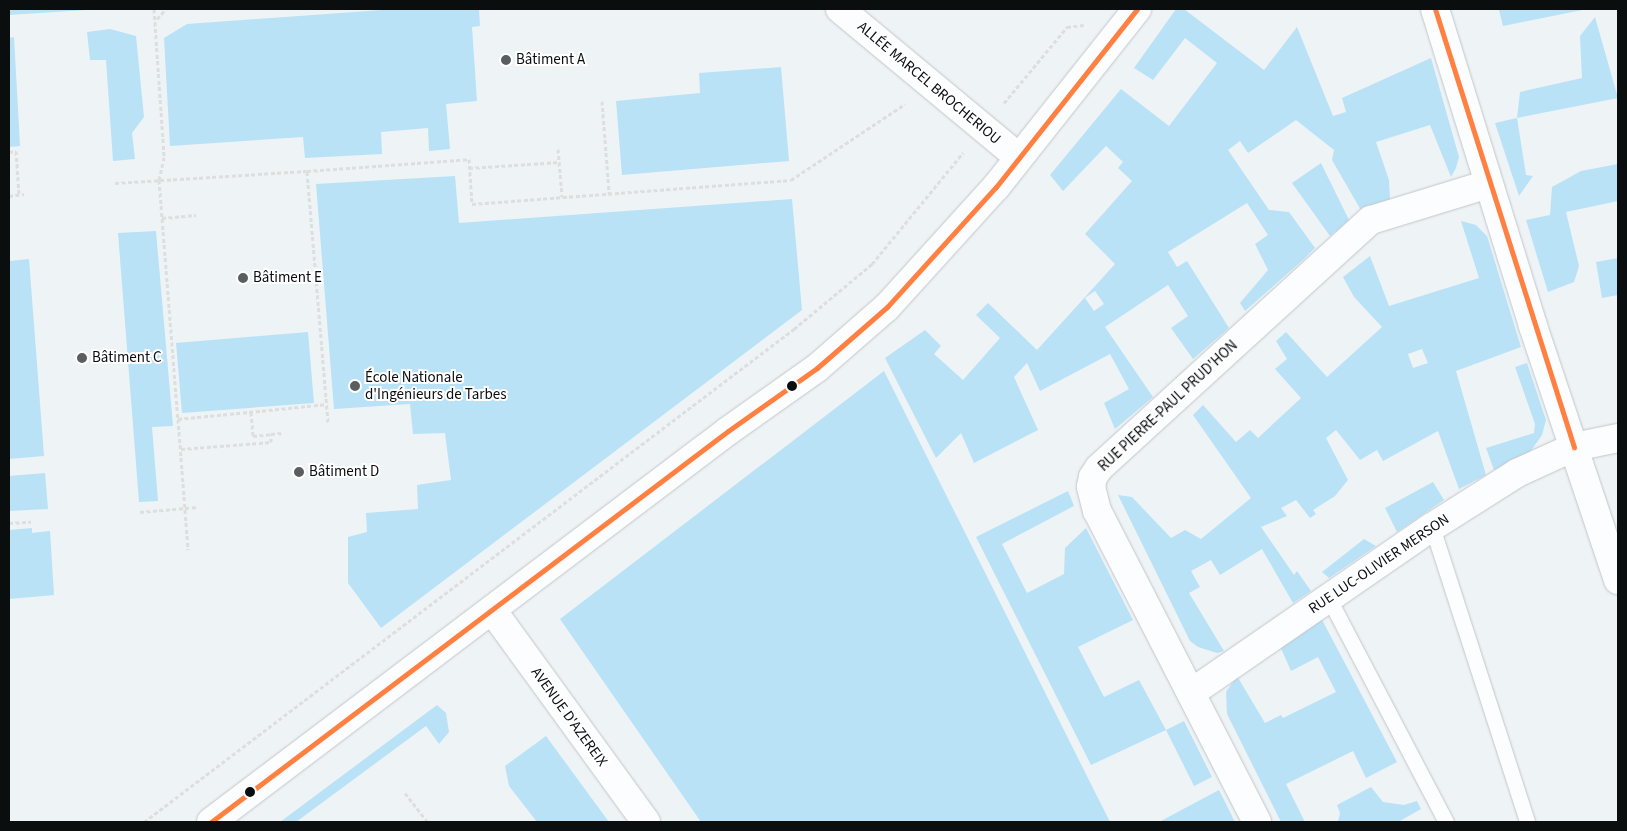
<!DOCTYPE html>
<meta charset="utf-8">
<style>
body{margin:0}
#map{position:relative;width:1627px;height:831px;overflow:hidden;background:#eef3f6;font-family:"Source Sans 3",sans-serif}
div>[style]{position:absolute}
.green>*{inset:0;background:#b9e2f7}
.path>*{height:3px;margin-top:-1.5px;transform-origin:0;background:repeating-linear-gradient(90deg,#dddfdf 0 4px,transparent 0 6.5px)}
.roads{filter:drop-shadow(0 0 1px #c3c6c9) drop-shadow(0 0 1px #c3c6c9)}
.lane>*{height:15px;margin:-7.5px;padding:0 7.5px;transform-origin:7.5px;border-radius:7.5px;background:#fcfdfe}
.street>*{height:28px;margin:-14px;padding:0 14px;transform-origin:14px;border-radius:14px;background:#fcfdfe}
.secondary>*{height:28px;margin:-14px;padding:0 14px;transform-origin:14px;border-radius:14px;background:#fcfdfe}
.bus-1>*{height:5px;margin:-2.5px;padding:0 2.5px;transform-origin:2.5px;border-radius:2.5px;background:#ff8040}
.dots>*{width:14px;height:14px;translate:-50% -50%;box-sizing:border-box;border:2px solid #fff;border-radius:50%}
span{translate:-50% -50%;white-space:nowrap;text-align:center;line-height:1.15;-webkit-text-stroke:4px #fff;paint-order:stroke}
.poi-label{font-size:15px;color:#0b0e0f}
.left{translate:0 -50%;text-align:left}
.street-label{font-size:15px;color:#0b0e0f}
.frame{position:absolute;inset:0;border:10px solid #0b0e0f;pointer-events:none}
</style>
<div id="map">
<div class="green">
<i style="clip-path:polygon(9px 9px,102px 9px,9px 15px)"></i>
<i style="clip-path:polygon(396px 9px,479px 9px,480px 26px,472px 27px,477px 101px,446px 104px,450px 149px,429px 151px,428px 128px,381px 132px,382px 154px,305px 158px,303px 137px,170px 146px,164px 38px,187px 24px)"></i>
<i style="clip-path:polygon(evenodd,1176px 9px,1184px 9px,1264px 70px,1297px 27px,1333px 116px,1346px 112px,1342px 98px,1431px 58px,1459px 157px,1456px 168px,1451px 177px,1430px 125px,1376px 142px,1389px 180px,1390px 200px,1362px 212px,1332px 160px,1334px 150px,1296px 120px,1248px 153px,1240px 141px,1228px 150px,1269px 210px,1289px 212px,1315px 248px,1304px 259px,1245px 311px,1240px 303px,1268px 270px,1255px 244px,1268px 235px,1247px 203px,1168px 252px,1177px 267px,1187px 261px,1229px 328px,1193px 359px,1171px 328px,1188px 316px,1168px 285px,1105px 327px,1153px 397px,1115px 429px,1104px 403px,1129px 389px,1110px 354px,1040px 391px,1027px 363px,1014px 377px,1038px 430px,974px 463px,961px 433px,936px 458px,885px 358px,925px 330px,941px 346px,934px 354px,963px 380px,1000px 338px,976px 315px,988px 303px,1037px 350px,1115px 264px,1085px 234px,1132px 181px,1118px 168px,1123px 162px,1106px 146px,1063px 191px,1050px 175px,1121px 89px,1169px 126px,1217px 63px,1185px 38px,1153px 80px,1134px 68px,1176px 9px,1095px 291px,1104px 304px,1094px 311px,1085px 298px,1095px 291px)"></i>
<i style="clip-path:polygon(1502px 9px,1587px 9px,1503px 26px,1499px 10px)"></i>
<i style="clip-path:polygon(1595px 17px,1618px 98px,1517px 118px,1526px 175px,1533px 176px,1519px 196px,1495px 123px,1517px 118px,1520px 92px,1582px 78px,1580px 36px)"></i>
<i style="clip-path:polygon(110px 29px,136px 36px,144px 117px,132px 133px,135px 159px,113px 161px,106px 60px,90px 60px,87px 32px)"></i>
<i style="clip-path:polygon(14px 37px,20px 146px,9px 147px,9px 38px)"></i>
<i style="clip-path:polygon(781px 67px,789px 161px,622px 175px,616px 101px,700px 93px,699px 73px)"></i>
<i style="clip-path:polygon(1321px 163px,1349px 220px,1330px 236px,1292px 183px)"></i>
<i style="clip-path:polygon(1618px 164px,1618px 201px,1566px 212px,1579px 266px,1574px 282px,1548px 292px,1526px 220px,1550px 215px,1552px 187px,1581px 171px)"></i>
<i style="clip-path:polygon(455px 176px,459px 223px,792px 199px,802px 310px,381px 628px,348px 583px,348px 537px,367px 532px,366px 513px,418px 509px,417px 485px,451px 480px,445px 433px,413px 434px,410px 404px,334px 409px,316px 184px)"></i>
<i style="clip-path:polygon(evenodd,1461px 221px,1476px 225px,1487px 236px,1521px 347px,1456px 371px,1486px 475px,1459px 489px,1438px 431px,1383px 461px,1377px 450px,1360px 460px,1336px 430px,1326px 438px,1348px 480px,1335px 496px,1313px 510px,1316px 514px,1310px 518px,1296px 500px,1281px 508px,1287px 516px,1261px 527px,1294px 575px,1297px 571px,1311px 591px,1293px 603px,1262px 549px,1220px 575px,1211px 560px,1191px 571px,1200px 587px,1189px 593px,1224px 651px,1217px 653px,1198px 647px,1190px 641px,1118px 495px,1132px 497px,1171px 538px,1185px 530px,1201px 539px,1251px 498px,1193px 415px,1203px 405px,1236px 442px,1250px 430px,1258px 438px,1301px 398px,1275px 369px,1287px 359px,1276px 341px,1286px 332px,1327px 377px,1382px 327px,1354px 297px,1343px 277px,1370px 256px,1389px 306px,1479px 278px,1461px 221px,1422px 349px,1428px 363px,1413px 368px,1408px 354px,1422px 349px)"></i>
<i style="clip-path:polygon(156px 231px,173px 426px,152px 427px,158px 501px,139px 502px,118px 233px)"></i>
<i style="clip-path:polygon(1618px 258px,1618px 295px,1602px 298px,1596px 262px)"></i>
<i style="clip-path:polygon(29px 259px,44px 456px,9px 459px,9px 261px)"></i>
<i style="clip-path:polygon(308px 332px,314px 403px,182px 413px,176px 343px)"></i>
<i style="clip-path:polygon(1527px 363px,1546px 420px,1542px 435px,1528px 455px,1494px 470px,1486px 448px,1534px 433px,1535px 424px,1515px 367px)"></i>
<i style="clip-path:polygon(884px 371px,1110px 822px,701px 822px,560px 619px)"></i>
<i style="clip-path:polygon(45px 473px,48px 509px,9px 511px,9px 476px)"></i>
<i style="clip-path:polygon(1433px 482px,1444px 500px,1397px 532px,1385px 508px)"></i>
<i style="clip-path:polygon(1068px 491px,1074px 506px,1002px 544px,1027px 593px,1064px 574px,1065px 548px,1086px 528px,1133px 620px,1078px 647px,1104px 697px,1139px 680px,1166px 730px,1184px 721px,1212px 777px,1194px 786px,1166px 730px,1091px 765px,976px 537px)"></i>
<i style="clip-path:polygon(32px 528px,32px 533px,50px 531px,54px 595px,9px 599px,9px 530px)"></i>
<i style="clip-path:polygon(1364px 539px,1376px 546px,1329px 578px,1322px 572px)"></i>
<i style="clip-path:polygon(1320px 616px,1397px 762px,1366px 778px,1353px 751px,1286px 784px,1305px 822px,1281px 822px,1227px 714px,1226px 692px,1237px 676px,1265px 723px,1281px 715px,1283px 718px,1336px 692px,1318px 657px,1291px 671px,1279px 644px)"></i>
<i style="clip-path:polygon(437px 705px,446px 713px,449px 732px,439px 744px,426px 726px,296px 822px,280px 822px)"></i>
<i style="clip-path:polygon(546px 736px,609px 822px,537px 822px,509px 786px,505px 766px)"></i>
<i style="clip-path:polygon(1371px 787px,1383px 802px,1404px 805px,1417px 801px,1421px 809px,1398px 822px,1338px 822px,1340px 813px,1337px 805px)"></i>
<i style="clip-path:polygon(1219px 790px,1235px 822px,1159px 822px)"></i>
</div>
<div class="path">
<i style="left:154px;top:9px;width:148px;rotate:86.1deg"></i>
<i style="left:164px;top:157px;width:24px;rotate:102deg"></i>
<i style="left:159px;top:180px;width:240px;rotate:85.5deg"></i>
<i style="left:178px;top:419px;width:150px;rotate:-5.7deg"></i>
<i style="left:157px;top:19px;width:13px;rotate:-48deg"></i>
<i style="left:602px;top:101px;width:92px;rotate:85.6deg"></i>
<i style="left:1004px;top:103px;width:99px;rotate:-50.3deg"></i>
<i style="left:1067px;top:27px;width:17px;rotate:-7deg"></i>
<i style="left:558px;top:149px;width:48px;rotate:85.2deg"></i>
<i style="left:9px;top:152px;width:7px;rotate:-8deg"></i>
<i style="left:16px;top:151px;width:44px;rotate:86.1deg"></i>
<i style="left:469px;top:168px;width:90px;rotate:-3.8deg"></i>
<i style="left:115px;top:183px;width:192px;rotate:-3.6deg"></i>
<i style="left:9px;top:196px;width:15px;rotate:-8deg"></i>
<i style="left:162px;top:218px;width:34px;rotate:-5deg"></i>
<i style="left:251px;top:412px;width:24px;rotate:85deg"></i>
<i style="left:253px;top:436px;width:18px;rotate:-6deg"></i>
<i style="left:178px;top:419px;width:131px;rotate:85.6deg"></i>
<i style="left:328px;top:422px;width:252px;rotate:-94.8deg"></i>
<i style="left:307px;top:171px;width:162px;rotate:-4.2deg"></i>
<i style="left:469px;top:159px;width:45px;rotate:86.2deg"></i>
<i style="left:472px;top:204px;width:320px;rotate:-4.3deg"></i>
<i style="left:791px;top:180px;width:137px;rotate:-33.7deg"></i>
<i style="left:181px;top:449px;width:90px;rotate:-4.4deg"></i>
<i style="left:271px;top:442px;width:8px;rotate:-90deg"></i>
<i style="left:271px;top:434px;width:11px;rotate:-5deg"></i>
<i style="left:140px;top:512px;width:58px;rotate:-4.9deg"></i>
<i style="left:9px;top:523px;width:22px;rotate:-3deg"></i>
<i style="left:405px;top:793px;width:37px;rotate:52deg"></i>
<i style="left:144px;top:822px;width:816px;rotate:-37.18deg"></i>
<i style="left:794px;top:329px;width:102px;rotate:-39.8deg"></i>
<i style="left:872px;top:264px;width:144px;rotate:-50.7deg"></i>
</div>
<div class="roads">
<div class="lane">
<i style="left:1432px;top:527px;width:310px;rotate:72.1deg"></i>
<i style="left:1328px;top:597px;width:254px;rotate:62.3deg"></i>
</div>
<div class="street">
<i style="left:840px;top:9px;width:231px;rotate:39.7deg"></i>
<i style="left:1435px;top:9px;width:332px;rotate:72.8deg"></i>
<i style="left:1533px;top:326px;width:268px;rotate:71.5deg"></i>
<i style="left:492px;top:610px;width:262px;rotate:54deg"></i>
<i style="left:1191px;top:693px;width:293px;rotate:-34.6deg"></i>
<i style="left:1432px;top:527px;width:101px;rotate:-32.4deg"></i>
<i style="left:1517px;top:473px;width:63px;rotate:-24.5deg"></i>
<i style="left:1574px;top:447px;width:45px;rotate:-11.6deg"></i>
<i style="left:1257px;top:822px;width:350px;rotate:-117.2deg"></i>
<i style="left:1097px;top:511px;width:25px;rotate:-104deg"></i>
<i style="left:1091px;top:487px;width:10px;rotate:-79deg"></i>
<i style="left:1093px;top:477px;width:11px;rotate:-56deg"></i>
<i style="left:1099px;top:468px;width:368px;rotate:-42.4deg"></i>
<i style="left:1371px;top:220px;width:122px;rotate:-17.1deg"></i>
</div>
<div class="secondary">
<i style="left:211px;top:822px;width:648px;rotate:-37.1deg"></i>
<i style="left:728px;top:431px;width:109px;rotate:-35.3deg"></i>
<i style="left:817px;top:368px;width:93px;rotate:-41.1deg"></i>
<i style="left:887px;top:307px;width:162px;rotate:-47.8deg"></i>
<i style="left:996px;top:187px;width:227px;rotate:-51.6deg"></i>
</div>
</div>
<div class="bus-1">
<i style="left:1435px;top:9px;width:460px;rotate:72.4deg"></i>
<i style="left:211px;top:822px;width:648px;rotate:-37.1deg"></i>
<i style="left:728px;top:431px;width:109px;rotate:-35.3deg"></i>
<i style="left:817px;top:368px;width:93px;rotate:-41.1deg"></i>
<i style="left:887px;top:307px;width:162px;rotate:-47.8deg"></i>
<i style="left:996px;top:187px;width:227px;rotate:-51.6deg"></i>
</div>
<div class="dots">
<i style="left:506px;top:60px;background:#5a5e60"></i>
<i style="left:243px;top:278px;background:#5a5e60"></i>
<i style="left:82px;top:358px;background:#5a5e60"></i>
<i style="left:355px;top:386px;background:#5a5e60"></i>
<i style="left:792px;top:386px;background:#0b0e0f"></i>
<i style="left:299px;top:472px;background:#5a5e60"></i>
<i style="left:250px;top:792px;background:#0b0e0f"></i>
</div>
<div class="poi-label">
<span class="left" style="left:516px;top:60px">Bâtiment A</span>
<span class="left" style="left:253px;top:278px">Bâtiment E</span>
<span class="left" style="left:92px;top:358px">Bâtiment C</span>
<span class="left" style="left:365px;top:386px">École Nationale<br>d'Ingénieurs de Tarbes</span>
<span class="left" style="left:309px;top:472px">Bâtiment D</span>
</div>
<div class="street-label">
<span style="left:929px;top:83px;rotate:40deg">ALLÉE MARCEL BROCHERIOU</span>
<span style="left:1168px;top:406px;rotate:-43deg">RUE PIERRE-PAUL PRUD'HON</span>
<span style="left:1379px;top:564px;rotate:-34deg">RUE LUC-OLIVIER MERSON</span>
<span style="left:569px;top:717px;rotate:54deg">AVENUE D'AZEREIX</span>
</div>
<div class="frame"></div>
</div>
